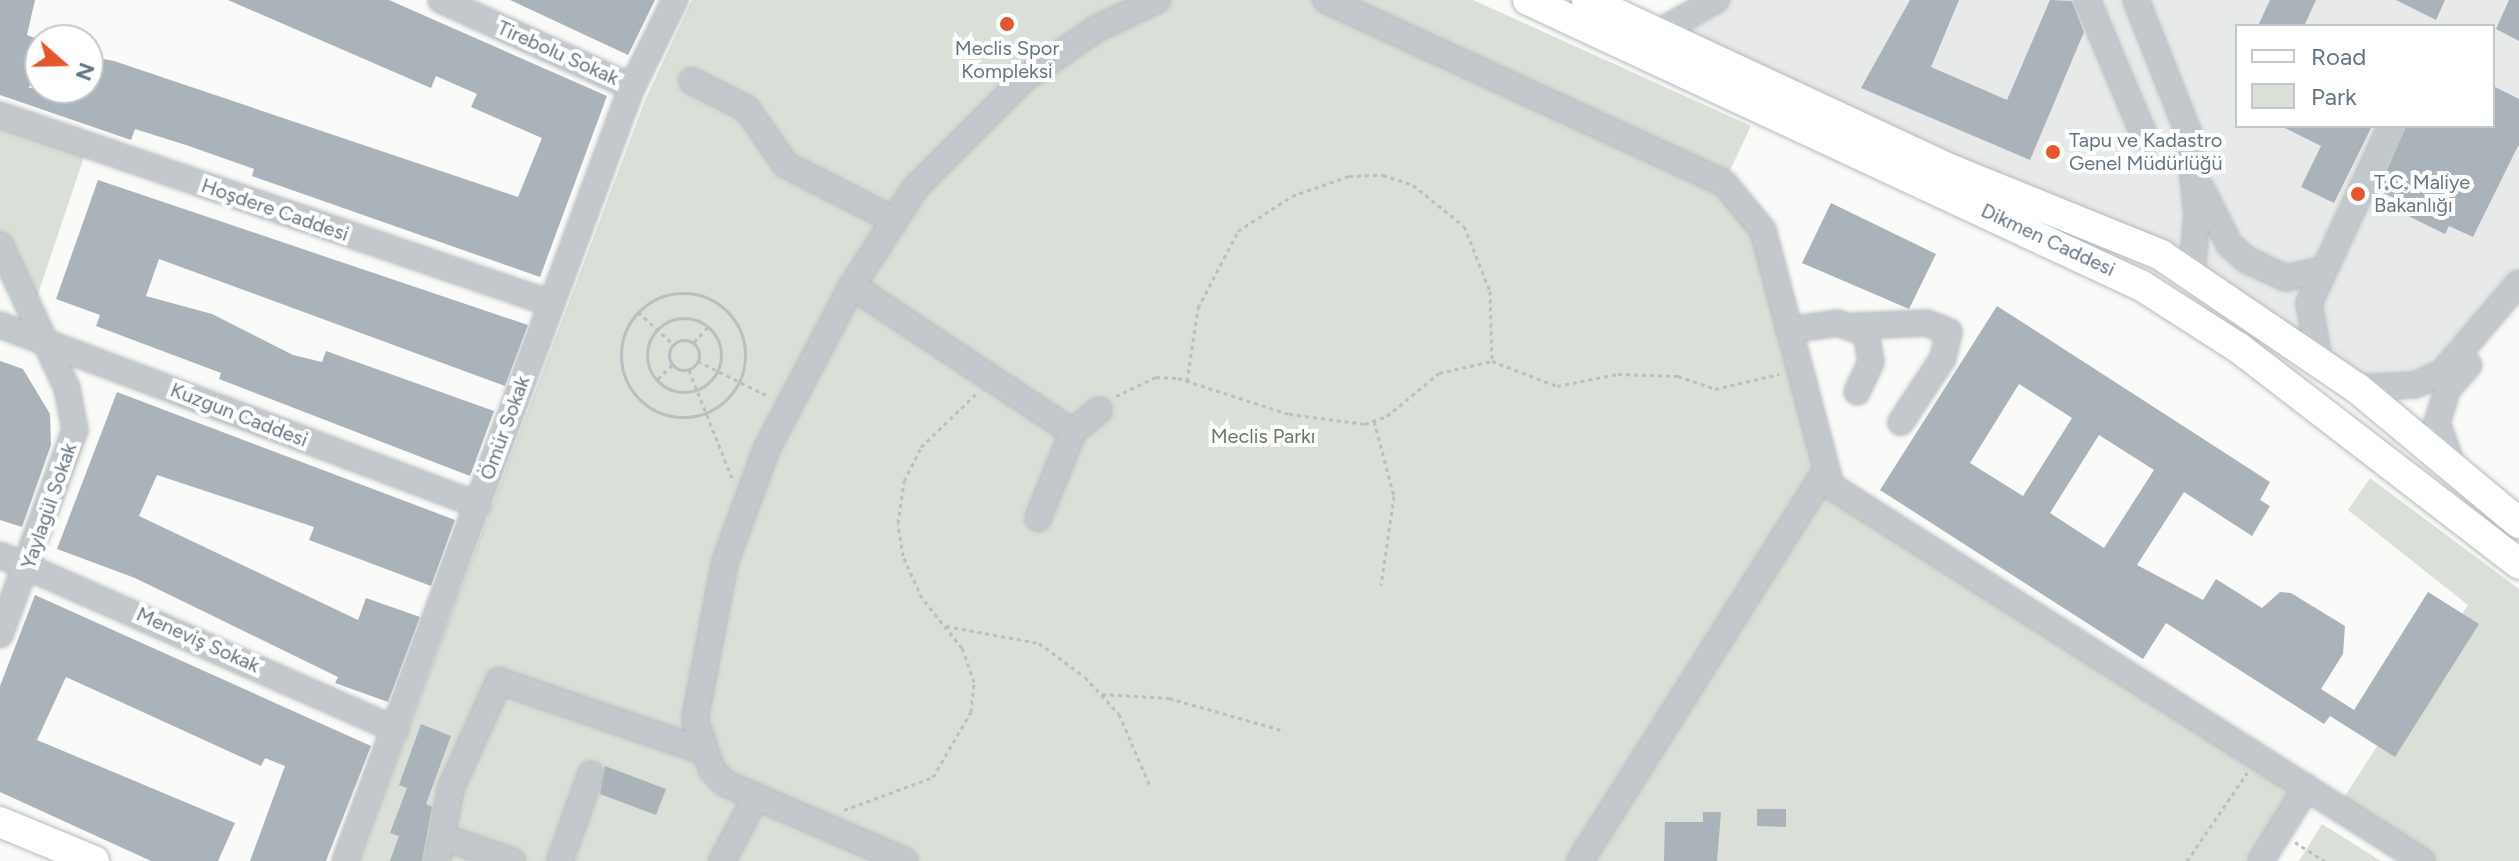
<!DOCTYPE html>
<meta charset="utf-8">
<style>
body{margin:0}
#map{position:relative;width:2519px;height:861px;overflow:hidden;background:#fafaf8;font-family:Figtree,sans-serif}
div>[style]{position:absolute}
.built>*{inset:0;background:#e8e9e9}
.green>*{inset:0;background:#dadfd7}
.building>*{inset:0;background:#aab3b9}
.path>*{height:3px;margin-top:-1.5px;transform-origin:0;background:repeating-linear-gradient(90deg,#bbbfc2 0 4px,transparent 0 8px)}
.path>.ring{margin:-1.5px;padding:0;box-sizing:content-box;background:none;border:3px solid #bbbfc2;border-radius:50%}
.roads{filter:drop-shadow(0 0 2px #b5babe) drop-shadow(0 0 2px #b5babe)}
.minor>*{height:24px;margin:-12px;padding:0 12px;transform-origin:12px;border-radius:12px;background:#c3c8cc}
.major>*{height:30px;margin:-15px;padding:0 15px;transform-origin:15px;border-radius:15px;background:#fff}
.dots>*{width:22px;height:22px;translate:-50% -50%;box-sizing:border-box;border:4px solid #fff;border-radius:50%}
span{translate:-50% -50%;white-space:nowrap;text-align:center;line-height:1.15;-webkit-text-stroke:8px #fff;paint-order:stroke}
.poi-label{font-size:20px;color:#657683}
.left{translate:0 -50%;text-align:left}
.street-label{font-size:20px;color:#657683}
.park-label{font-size:20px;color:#687a64}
.legend{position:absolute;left:2235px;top:24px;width:260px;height:104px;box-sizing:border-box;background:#fff;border:2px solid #c1c8cd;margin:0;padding:10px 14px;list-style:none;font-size:24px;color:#657683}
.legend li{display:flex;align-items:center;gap:16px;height:40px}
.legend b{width:40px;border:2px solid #c1c8cd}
.north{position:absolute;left:24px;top:24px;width:80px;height:80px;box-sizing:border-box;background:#fff;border:2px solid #c1c8cd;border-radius:50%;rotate:110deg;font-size:22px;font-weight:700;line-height:32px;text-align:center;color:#657683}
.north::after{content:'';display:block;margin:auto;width:28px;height:36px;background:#e4572e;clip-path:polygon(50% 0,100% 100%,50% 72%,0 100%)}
</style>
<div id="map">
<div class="built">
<i style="clip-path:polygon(evenodd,1716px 0,2519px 0,2519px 283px,2442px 373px,2380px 390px,2250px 313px,1657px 33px,1716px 0,2237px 26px,2493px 26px,2493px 126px,2237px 126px,2237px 26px)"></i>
</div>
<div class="green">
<i style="clip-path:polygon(692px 0,1473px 0,1751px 126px,1724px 183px,1745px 200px,1824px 473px,2307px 787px,2261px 861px,358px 861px,646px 98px)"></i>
<i style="clip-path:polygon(0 115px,88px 145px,32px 312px,0 245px)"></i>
<i style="clip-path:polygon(2370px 478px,2519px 589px,2519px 861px,2422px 861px,2338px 807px,2468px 605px,2348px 510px)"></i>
<i style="clip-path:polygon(2322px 824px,2381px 861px,2299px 861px)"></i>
</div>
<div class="building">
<i style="clip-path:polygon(0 0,35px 0,27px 35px,40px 40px,40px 55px,29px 88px,88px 88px,88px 56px,114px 61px,518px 197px,542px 138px,471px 107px,477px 94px,436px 76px,431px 88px,228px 0,389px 0,607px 96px,540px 277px,252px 176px,254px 169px,189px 146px,135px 129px,131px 140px,0 95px)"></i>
<i style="clip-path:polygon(510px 0,655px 0,628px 55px)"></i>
<i style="clip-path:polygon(1910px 0,1959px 0,1931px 67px,2007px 100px,2050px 0,2072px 1px,2084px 32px,2030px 160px,1861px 88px)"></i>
<i style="clip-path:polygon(2270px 0,2316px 0,2304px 26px,2258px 26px)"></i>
<i style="clip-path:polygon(2396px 0,2445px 0,2436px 20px)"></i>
<i style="clip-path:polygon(2509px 0,2519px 0,2519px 41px,2496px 29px)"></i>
<i style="clip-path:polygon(2493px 86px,2519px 99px,2519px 144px,2473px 237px,2449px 226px,2445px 234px,2392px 208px,2396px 199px,2378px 190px,2406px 126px,2493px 126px)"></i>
<i style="clip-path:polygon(2281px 126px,2372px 126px,2334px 203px,2301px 187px,2321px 146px)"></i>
<i style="clip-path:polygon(98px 180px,528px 325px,505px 386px,159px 259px,146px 296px,212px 314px,293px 355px,322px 362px,326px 351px,494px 411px,470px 476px,219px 379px,221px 373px,96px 326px,100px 315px,56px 299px)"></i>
<i style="clip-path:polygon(1831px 203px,1936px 254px,1909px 309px,1802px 263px)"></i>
<i style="clip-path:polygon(evenodd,1997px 306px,2270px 482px,2260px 500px,2270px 506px,2252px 536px,2184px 492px,2137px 565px,2203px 600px,2216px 579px,2262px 608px,2280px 592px,2291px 593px,2345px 626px,2343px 654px,2321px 689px,2354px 710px,2428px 592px,2479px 624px,2395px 757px,2330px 716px,2324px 724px,2166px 623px,2143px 659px,1880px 490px,1997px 306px,2019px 384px,2072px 418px,2023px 496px,1970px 463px,2019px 384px,1997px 306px,2099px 435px,2154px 470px,2104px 548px,2050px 513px,2099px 435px)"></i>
<i style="clip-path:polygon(0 361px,23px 369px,50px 414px,51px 445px,22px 527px,0 520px)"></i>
<i style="clip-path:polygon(117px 392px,455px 520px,431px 586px,309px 540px,314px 527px,157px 475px,139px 516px,358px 620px,366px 598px,420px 617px,388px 702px,335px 683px,338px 677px,135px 578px,57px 549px)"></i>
<i style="clip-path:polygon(35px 595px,371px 746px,326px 861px,250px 861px,285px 766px,265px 758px,261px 766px,66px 677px,37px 740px,235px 823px,218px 861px,151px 861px,0 792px,0 686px)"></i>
<i style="clip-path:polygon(421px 724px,451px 736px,426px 804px,432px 807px,422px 861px,390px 861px,399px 836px,390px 833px,407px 788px,399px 785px)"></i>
<i style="clip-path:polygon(605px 766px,666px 789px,656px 815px,600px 794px)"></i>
<i style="clip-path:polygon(1757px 809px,1786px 809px,1786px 827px,1757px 826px)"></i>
<i style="clip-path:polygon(1703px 812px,1721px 812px,1717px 861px,1664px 861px,1665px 822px,1703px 822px)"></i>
</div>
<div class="path">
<i class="ring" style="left:621px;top:293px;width:121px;height:121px"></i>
<i style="left:638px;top:312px;width:47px;rotate:42.4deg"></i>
<i class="ring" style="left:647px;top:318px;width:71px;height:71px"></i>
<i class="ring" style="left:669px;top:340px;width:27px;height:27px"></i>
<i style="left:694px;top:342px;width:21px;rotate:-47deg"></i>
<i style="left:698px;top:361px;width:80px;rotate:26.6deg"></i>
<i style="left:689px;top:370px;width:116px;rotate:68.3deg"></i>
<i style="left:658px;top:379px;width:20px;rotate:-45deg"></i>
<i style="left:1187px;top:381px;width:74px;rotate:-81.4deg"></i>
<i style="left:1198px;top:308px;width:87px;rotate:-62.5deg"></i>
<i style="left:1238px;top:231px;width:64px;rotate:-32.9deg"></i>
<i style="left:1292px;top:196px;width:60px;rotate:-19.3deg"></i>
<i style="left:1349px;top:176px;width:34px;rotate:-2deg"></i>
<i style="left:1383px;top:175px;width:32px;rotate:18deg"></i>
<i style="left:1413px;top:185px;width:65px;rotate:38.8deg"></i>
<i style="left:1464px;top:226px;width:70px;rotate:68.2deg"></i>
<i style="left:1490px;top:291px;width:70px;rotate:88.4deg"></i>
<i style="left:1116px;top:396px;width:44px;rotate:-25.4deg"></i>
<i style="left:1156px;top:377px;width:22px;rotate:3deg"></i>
<i style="left:1178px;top:378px;width:117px;rotate:18deg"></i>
<i style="left:1289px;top:414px;width:77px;rotate:7.5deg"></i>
<i style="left:1365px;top:424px;width:23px;rotate:-20deg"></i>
<i style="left:1387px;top:416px;width:67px;rotate:-39.6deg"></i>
<i style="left:1439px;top:373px;width:54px;rotate:-12.8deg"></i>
<i style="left:1492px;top:361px;width:70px;rotate:21deg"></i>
<i style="left:1557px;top:386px;width:62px;rotate:-11.1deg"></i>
<i style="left:1618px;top:374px;width:60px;rotate:1.9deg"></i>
<i style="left:1678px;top:376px;width:39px;rotate:19deg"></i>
<i style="left:1715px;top:389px;width:66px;rotate:-13.2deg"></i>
<i style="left:1374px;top:421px;width:78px;rotate:75.1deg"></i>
<i style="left:1394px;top:496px;width:90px;rotate:98.3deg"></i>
<i style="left:946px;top:626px;width:95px;rotate:10.4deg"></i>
<i style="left:1039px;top:643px;width:57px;rotate:36.5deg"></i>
<i style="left:1085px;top:677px;width:50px;rotate:47.4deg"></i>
<i style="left:1119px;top:714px;width:78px;rotate:66.7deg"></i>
<i style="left:1102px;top:694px;width:67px;rotate:3.4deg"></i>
<i style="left:1169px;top:698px;width:116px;rotate:15.9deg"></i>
<i style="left:844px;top:810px;width:95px;rotate:-20.3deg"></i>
<i style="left:933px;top:777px;width:75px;rotate:-59.7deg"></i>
<i style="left:971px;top:712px;width:30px;rotate:-84deg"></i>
<i style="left:974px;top:682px;width:36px;rotate:-109deg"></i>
<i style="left:962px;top:648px;width:64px;rotate:-128.7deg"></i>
<i style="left:922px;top:598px;width:46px;rotate:-114.3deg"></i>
<i style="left:903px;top:556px;width:33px;rotate:-99deg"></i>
<i style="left:898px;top:523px;width:42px;rotate:-81.9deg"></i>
<i style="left:904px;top:481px;width:38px;rotate:-63deg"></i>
<i style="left:921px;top:447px;width:78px;rotate:-44deg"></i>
<i style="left:2295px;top:842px;width:35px;rotate:33deg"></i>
<i style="left:2187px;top:861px;width:107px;rotate:-55.7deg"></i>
</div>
<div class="roads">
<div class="minor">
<i style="left:441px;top:0;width:210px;rotate:24.5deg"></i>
<i style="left:1326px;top:0;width:438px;rotate:24.7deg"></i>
<i style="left:1724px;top:183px;width:61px;rotate:50.3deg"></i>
<i style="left:1763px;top:230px;width:265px;rotate:75.1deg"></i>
<i style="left:1831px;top:486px;width:700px;rotate:32.4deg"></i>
<i style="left:2087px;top:0;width:149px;rotate:67.1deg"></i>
<i style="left:2136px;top:0;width:144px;rotate:68.4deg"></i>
<i style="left:2189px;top:134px;width:81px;rotate:84.4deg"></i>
<i style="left:2197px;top:215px;width:58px;rotate:94.9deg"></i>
<i style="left:1645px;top:24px;width:15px;rotate:37deg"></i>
<i style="left:1657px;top:33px;width:68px;rotate:-29.2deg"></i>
<i style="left:692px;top:81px;width:62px;rotate:27deg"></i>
<i style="left:747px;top:109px;width:68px;rotate:55.1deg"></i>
<i style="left:786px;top:165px;width:119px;rotate:27deg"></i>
<i style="left:0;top:115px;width:581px;rotate:18.87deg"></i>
<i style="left:2201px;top:188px;width:63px;rotate:63.4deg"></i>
<i style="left:2229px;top:244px;width:24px;rotate:42deg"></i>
<i style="left:2247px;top:260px;width:43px;rotate:24.8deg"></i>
<i style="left:2286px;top:278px;width:35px;rotate:-13deg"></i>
<i style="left:0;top:245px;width:158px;rotate:64.9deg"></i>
<i style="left:67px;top:388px;width:43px;rotate:79.2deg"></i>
<i style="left:75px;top:430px;width:218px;rotate:110.1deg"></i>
<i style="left:852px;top:286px;width:265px;rotate:33.5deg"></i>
<i style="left:1073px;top:432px;width:93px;rotate:112.1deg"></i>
<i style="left:0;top:325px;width:511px;rotate:20.63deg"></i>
<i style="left:1854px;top:326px;width:73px;rotate:-2.4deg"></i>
<i style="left:1927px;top:323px;width:24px;rotate:22deg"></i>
<i style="left:1949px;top:332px;width:27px;rotate:103deg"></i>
<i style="left:1943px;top:358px;width:77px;rotate:123.3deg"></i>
<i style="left:1789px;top:330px;width:49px;rotate:-8.1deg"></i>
<i style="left:1838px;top:323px;width:30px;rotate:20deg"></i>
<i style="left:1866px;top:333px;width:29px;rotate:80deg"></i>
<i style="left:1871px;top:362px;width:33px;rotate:115deg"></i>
<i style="left:2320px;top:366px;width:64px;rotate:-99.9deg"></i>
<i style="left:2309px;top:303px;width:195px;rotate:-65.1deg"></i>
<i style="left:2357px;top:388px;width:58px;rotate:-3deg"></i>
<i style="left:2415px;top:385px;width:30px;rotate:-24deg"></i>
<i style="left:2442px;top:373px;width:118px;rotate:-49.5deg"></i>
<i style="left:1073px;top:432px;width:34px;rotate:-40deg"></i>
<i style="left:2453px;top:467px;width:47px;rotate:-110deg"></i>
<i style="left:2437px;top:423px;width:34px;rotate:-73deg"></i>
<i style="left:2447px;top:390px;width:33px;rotate:-49deg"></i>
<i style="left:0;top:555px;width:432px;rotate:23.8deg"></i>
<i style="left:446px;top:838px;width:70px;rotate:19.2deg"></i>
<i style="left:345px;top:861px;width:825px;rotate:-69.66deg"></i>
<i style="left:632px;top:87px;width:97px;rotate:-63.7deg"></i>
<i style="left:437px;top:861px;width:74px;rotate:-79.1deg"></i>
<i style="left:451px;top:788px;width:117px;rotate:-65.8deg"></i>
<i style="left:499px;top:681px;width:213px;rotate:18.9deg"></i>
<i style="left:560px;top:861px;width:92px;rotate:-70.4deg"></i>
<i style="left:722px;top:861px;width:72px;rotate:-62deg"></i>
<i style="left:905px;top:861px;width:196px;rotate:-156.6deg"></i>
<i style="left:725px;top:783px;width:18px;rotate:-135deg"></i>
<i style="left:712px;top:770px;width:54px;rotate:-108.4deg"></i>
<i style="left:695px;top:719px;width:160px;rotate:-79.2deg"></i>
<i style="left:725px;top:562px;width:121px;rotate:-69.8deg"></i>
<i style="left:767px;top:448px;width:183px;rotate:-62.3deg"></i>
<i style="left:852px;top:286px;width:118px;rotate:-57.1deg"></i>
<i style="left:916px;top:187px;width:154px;rotate:-45deg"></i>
<i style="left:1025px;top:78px;width:86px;rotate:-34.6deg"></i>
<i style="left:1096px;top:29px;width:68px;rotate:-25.4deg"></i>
<i style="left:1580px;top:861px;width:457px;rotate:-57.8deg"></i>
<i style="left:2261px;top:861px;width:87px;rotate:-58.1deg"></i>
</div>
<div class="major">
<i style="left:1528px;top:0;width:677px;rotate:24.98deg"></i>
<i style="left:2142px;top:286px;width:115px;rotate:32.6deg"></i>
<i style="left:2239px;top:348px;width:354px;rotate:37.6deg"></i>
<i style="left:1587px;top:0;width:403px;rotate:25deg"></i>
<i style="left:1952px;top:170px;width:226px;rotate:22.1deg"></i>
<i style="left:2161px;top:255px;width:237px;rotate:34.2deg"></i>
<i style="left:2357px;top:388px;width:211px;rotate:39.8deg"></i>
<i style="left:0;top:822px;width:102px;rotate:22.5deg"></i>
</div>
</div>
<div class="dots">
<i style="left:1007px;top:24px;background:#e4572e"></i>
<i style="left:2053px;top:152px;background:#e4572e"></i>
<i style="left:2358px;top:194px;background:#e4572e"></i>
</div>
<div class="poi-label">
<span style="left:1007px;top:60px">Meclis Spor<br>Kompleksi</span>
<span class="left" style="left:2069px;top:152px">Tapu ve Kadastro<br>Genel Müdürlüğü</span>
<span class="left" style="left:2374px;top:194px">T.C. Maliye<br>Bakanlığı</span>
</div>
<div class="street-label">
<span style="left:558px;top:53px;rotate:24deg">Tirebolu Sokak</span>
<span style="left:275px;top:210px;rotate:19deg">Hoşdere Caddesi</span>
<span style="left:2048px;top:240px;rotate:25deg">Dikmen Caddesi</span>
<span style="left:239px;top:415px;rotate:21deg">Kuzgun Caddesi</span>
<span style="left:505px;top:428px;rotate:-70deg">Ömür Sokak</span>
<span style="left:49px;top:506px;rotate:-71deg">Yaylagül Sokak</span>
<span style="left:198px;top:640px;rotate:24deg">Meneviş Sokak</span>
</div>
<div class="park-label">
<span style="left:1263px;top:436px">Meclis Parkı</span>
</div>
<ul class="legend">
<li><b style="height:10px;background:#fff"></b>Road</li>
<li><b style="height:22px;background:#dadfd7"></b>Park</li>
</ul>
<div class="north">N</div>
</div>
